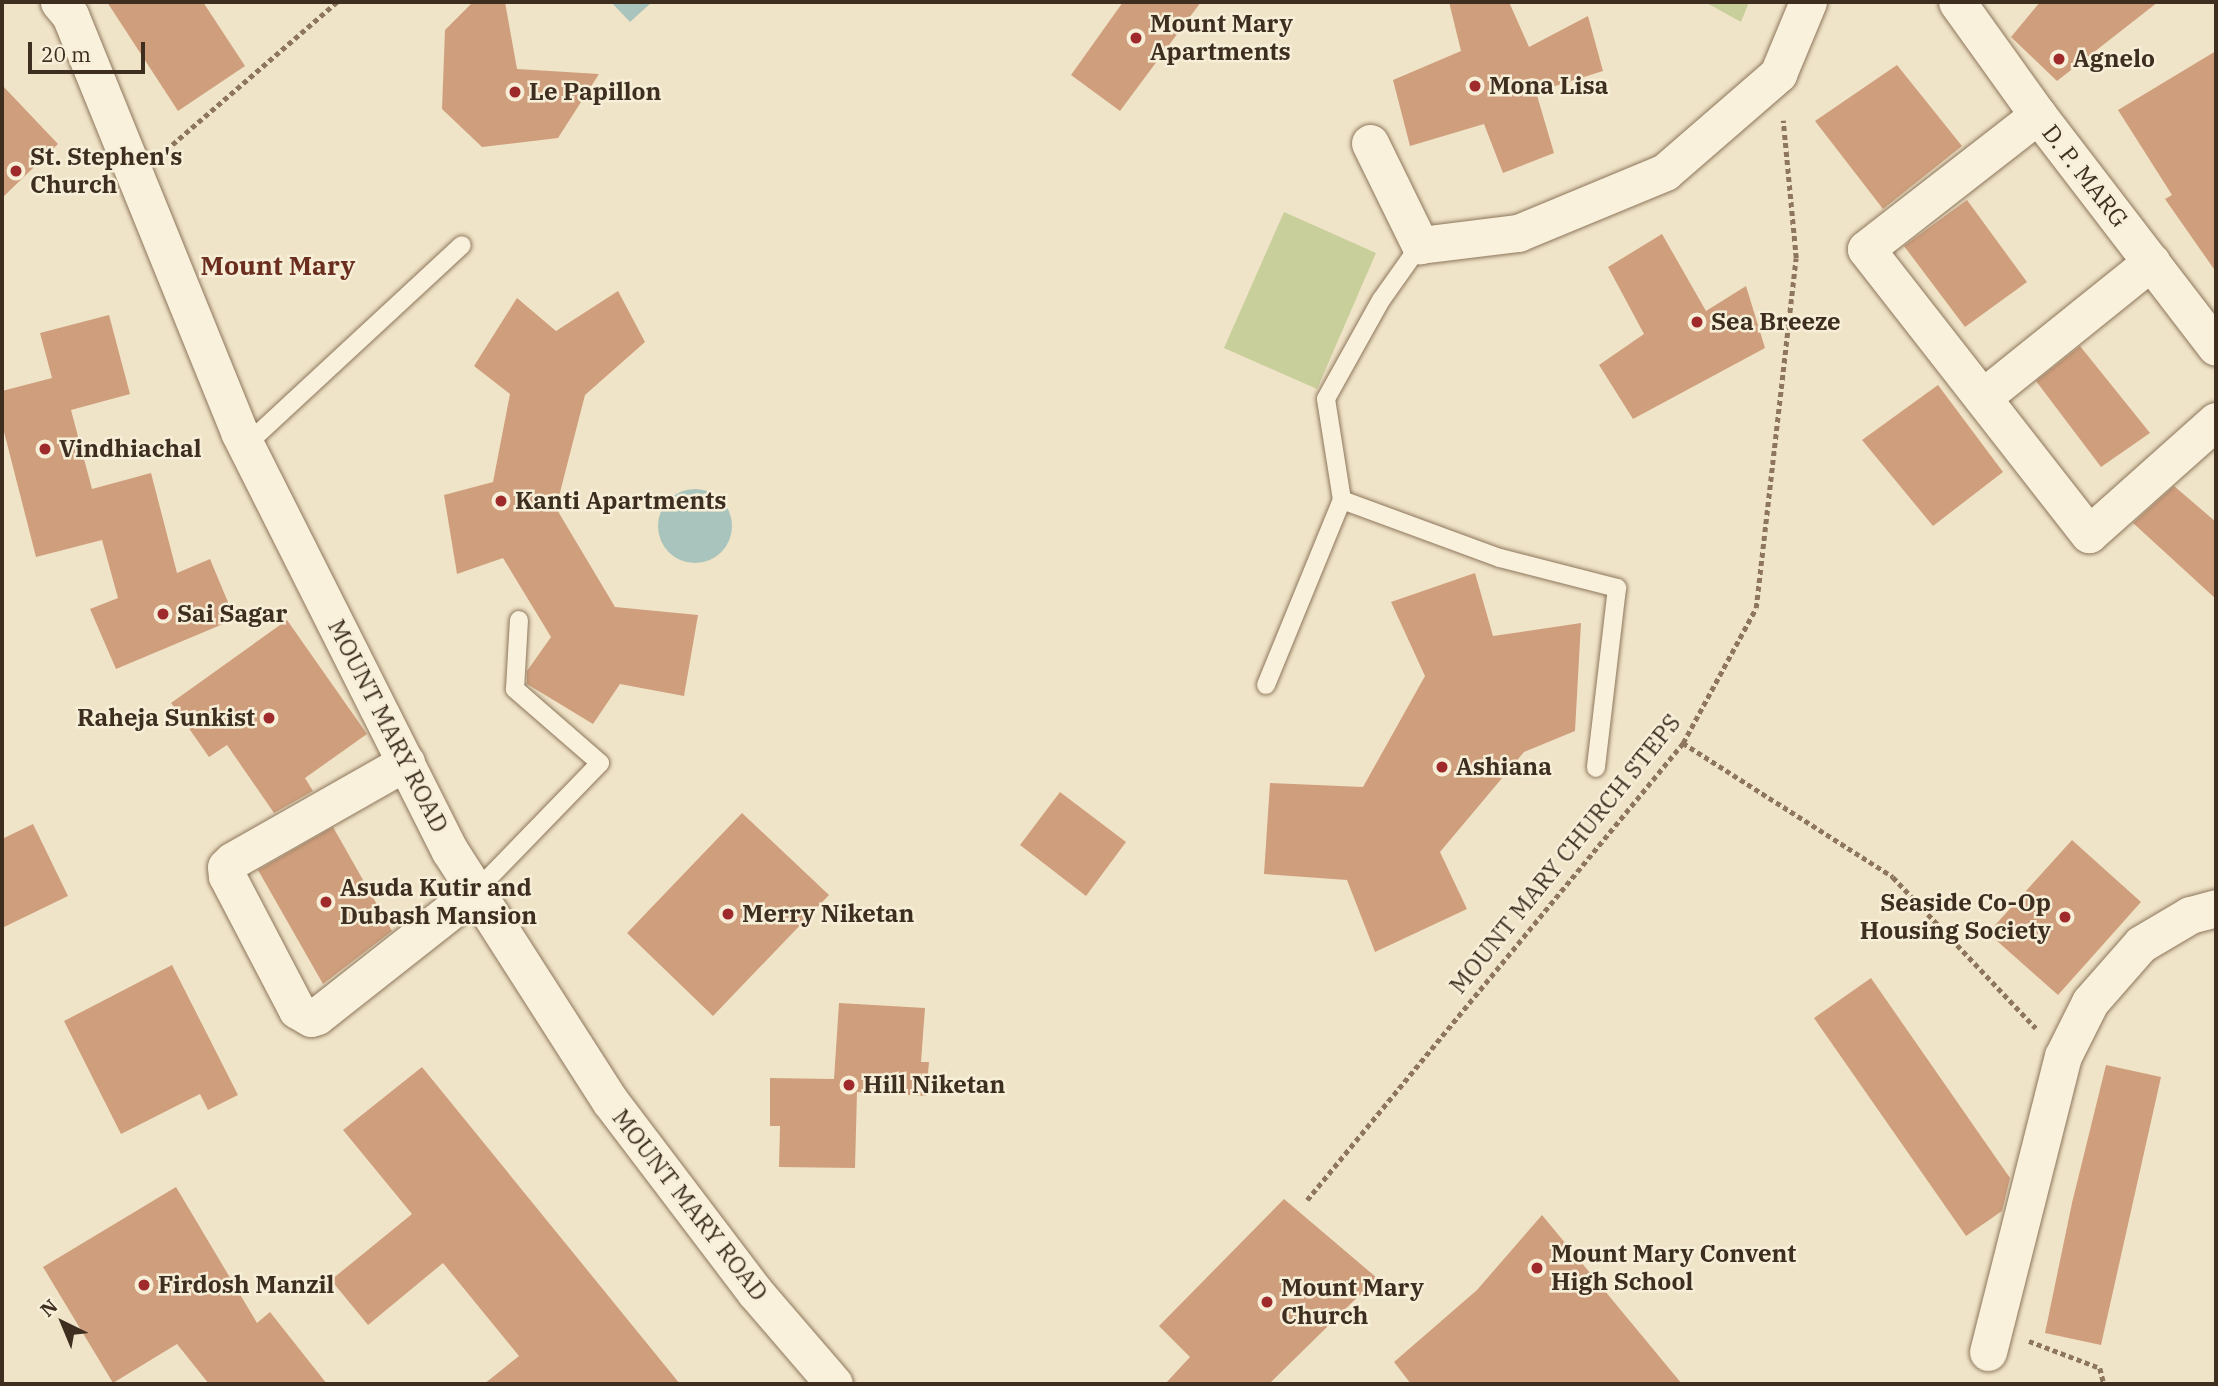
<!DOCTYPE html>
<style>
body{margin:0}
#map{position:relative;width:2218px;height:1386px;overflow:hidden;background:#f0e4c8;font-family:"IBM Plex Serif",serif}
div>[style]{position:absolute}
.green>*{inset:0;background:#c9cf9b}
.water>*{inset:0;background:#a9c4bc}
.round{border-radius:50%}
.building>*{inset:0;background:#cf9f7d}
.path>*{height:4.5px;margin-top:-2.25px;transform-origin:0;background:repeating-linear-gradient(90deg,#8d765c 0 5px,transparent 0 8.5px)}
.roads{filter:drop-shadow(0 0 2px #8d765c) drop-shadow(0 0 2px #8d765c)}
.service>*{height:18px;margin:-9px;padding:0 9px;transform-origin:9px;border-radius:9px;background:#faf1dc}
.minor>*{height:37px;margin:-18.5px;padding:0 18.5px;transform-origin:18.5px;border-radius:18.5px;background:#faf1dc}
.dots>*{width:19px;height:19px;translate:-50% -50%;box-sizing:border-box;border:4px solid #f7eed8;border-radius:50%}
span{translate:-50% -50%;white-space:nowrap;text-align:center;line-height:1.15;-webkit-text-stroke:5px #f7eed8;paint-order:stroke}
.poi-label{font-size:24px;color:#3d2e20;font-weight:700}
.left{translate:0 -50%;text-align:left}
.right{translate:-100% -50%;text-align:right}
.street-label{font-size:24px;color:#3d2e20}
.neighbourhood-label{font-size:26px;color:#6b2e1e;font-weight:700}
.frame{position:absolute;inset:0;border:4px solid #3d2e20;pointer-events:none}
.north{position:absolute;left:28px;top:1288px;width:70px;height:70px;-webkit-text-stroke:5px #f7eed8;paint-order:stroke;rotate:317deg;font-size:19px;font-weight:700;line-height:28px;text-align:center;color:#3d2e20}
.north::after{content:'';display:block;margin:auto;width:24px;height:32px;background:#3d2e20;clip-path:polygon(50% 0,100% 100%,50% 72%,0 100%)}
.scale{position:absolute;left:28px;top:42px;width:117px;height:32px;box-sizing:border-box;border:4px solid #3d2e20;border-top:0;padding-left:9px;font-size:21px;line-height:24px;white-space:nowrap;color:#3d2e20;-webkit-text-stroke:5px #f7eed8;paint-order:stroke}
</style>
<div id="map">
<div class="green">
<i style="clip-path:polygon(1705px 2px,1749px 2px,1741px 22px)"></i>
<i style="clip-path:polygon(1284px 212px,1376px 253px,1317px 389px,1224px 348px)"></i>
</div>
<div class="water">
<i style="clip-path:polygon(611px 2px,652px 2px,630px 22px)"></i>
<i class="round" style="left:658px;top:489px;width:74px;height:74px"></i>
</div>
<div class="building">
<i style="clip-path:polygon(107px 2px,203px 2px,245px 66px,178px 111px)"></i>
<i style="clip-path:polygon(473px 2px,505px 2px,517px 69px,599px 74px,558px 138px,482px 147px,442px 109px,445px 30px)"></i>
<i style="clip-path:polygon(1123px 2px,1201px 2px,1120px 111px,1071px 75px)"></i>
<i style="clip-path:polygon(1449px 2px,1509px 2px,1529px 47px,1588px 16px,1603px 71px,1536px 92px,1554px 153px,1503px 173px,1484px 124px,1410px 146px,1393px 80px,1461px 51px)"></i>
<i style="clip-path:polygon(2040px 2px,2158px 2px,2057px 81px,2011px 37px)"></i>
<i style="clip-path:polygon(2216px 51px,2216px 272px,2165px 199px,2172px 195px,2118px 110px)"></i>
<i style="clip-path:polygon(1897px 65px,1962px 146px,1883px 209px,1815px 121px)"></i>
<i style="clip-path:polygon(2px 85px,58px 144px,2px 198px)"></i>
<i style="clip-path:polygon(1967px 200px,2027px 282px,1965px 327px,1904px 246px)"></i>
<i style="clip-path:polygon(1662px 234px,1706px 311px,1746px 286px,1765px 348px,1633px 419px,1599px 365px,1644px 334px,1608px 267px)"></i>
<i style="clip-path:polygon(618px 291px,645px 342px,585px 395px,556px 508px,615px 607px,698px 615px,684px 696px,620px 684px,593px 724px,527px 684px,527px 671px,551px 637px,503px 558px,457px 574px,444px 495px,493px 482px,510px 394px,474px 366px,517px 298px,556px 331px)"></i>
<i style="clip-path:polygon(109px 315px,130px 394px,71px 410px,92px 489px,151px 473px,177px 573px,210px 559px,235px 619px,116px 669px,90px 609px,118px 598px,102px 540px,36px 557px,2px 424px,2px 391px,52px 378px,40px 333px)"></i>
<i style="clip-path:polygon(2080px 346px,2150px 433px,2101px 467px,2036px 381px)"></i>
<i style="clip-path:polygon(1938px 385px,2003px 472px,1933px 526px,1862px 440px)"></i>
<i style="clip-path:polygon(2174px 486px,2216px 522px,2216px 599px,2133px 523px)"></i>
<i style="clip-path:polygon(1475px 573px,1493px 636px,1581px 623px,1575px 731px,1524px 752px,1440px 852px,1467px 909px,1375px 952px,1347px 880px,1264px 874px,1270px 783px,1363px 787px,1425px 676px,1391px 602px)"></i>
<i style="clip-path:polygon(287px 620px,367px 734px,305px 778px,313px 791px,274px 813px,227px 745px,209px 757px,171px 703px)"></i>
<i style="clip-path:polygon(1060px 792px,1126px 842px,1086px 896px,1020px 845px)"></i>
<i style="clip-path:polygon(742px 813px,829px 895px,713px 1016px,627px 933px)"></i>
<i style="clip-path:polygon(33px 824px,68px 896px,2px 928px,2px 839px)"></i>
<i style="clip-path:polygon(333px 827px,392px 931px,323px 984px,258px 870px)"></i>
<i style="clip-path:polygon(2072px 840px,2141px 902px,2058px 995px,1988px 933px)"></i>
<i style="clip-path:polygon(172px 965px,238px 1095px,208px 1110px,200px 1094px,121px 1134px,64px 1021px)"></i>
<i style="clip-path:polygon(1871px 978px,2010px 1178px,2002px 1211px,1966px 1236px,1814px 1018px)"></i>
<i style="clip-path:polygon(839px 1003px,925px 1008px,921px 1062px,929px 1062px,926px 1096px,857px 1092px,855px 1168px,779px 1167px,780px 1126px,770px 1126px,770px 1078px,834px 1079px)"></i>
<i style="clip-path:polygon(2106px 1065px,2161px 1077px,2101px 1345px,2045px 1333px,2072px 1203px)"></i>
<i style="clip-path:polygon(422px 1067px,680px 1384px,484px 1384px,519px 1356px,443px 1263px,368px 1325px,331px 1280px,412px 1214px,343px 1130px)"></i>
<i style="clip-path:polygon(176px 1187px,257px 1323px,270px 1312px,327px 1384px,209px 1384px,177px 1344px,113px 1383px,43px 1267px)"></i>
<i style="clip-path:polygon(1284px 1199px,1377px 1278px,1269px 1384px,1165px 1384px,1190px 1357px,1159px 1326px)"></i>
<i style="clip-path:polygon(1542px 1215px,1682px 1384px,1411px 1384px,1394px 1362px,1477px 1290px)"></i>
</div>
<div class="path">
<i style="left:166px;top:150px;width:226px;rotate:-40.9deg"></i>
<i style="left:1683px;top:743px;width:249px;rotate:32.5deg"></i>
<i style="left:1893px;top:877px;width:208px;rotate:46.6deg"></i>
<i style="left:1307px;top:1200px;width:592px;rotate:-50.55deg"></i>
<i style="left:1683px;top:743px;width:153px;rotate:-61.6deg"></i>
<i style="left:1756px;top:608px;width:352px;rotate:-83.5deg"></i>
<i style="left:1796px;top:258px;width:138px;rotate:-95.4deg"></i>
<i style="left:2029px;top:1341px;width:76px;rotate:20.8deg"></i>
<i style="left:2100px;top:1368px;width:16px;rotate:76deg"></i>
</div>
<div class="roads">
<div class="service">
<i style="left:1420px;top:245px;width:67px;rotate:125.3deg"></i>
<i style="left:1381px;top:300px;width:113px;rotate:119.1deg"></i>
<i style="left:1326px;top:399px;width:102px;rotate:81deg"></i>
<i style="left:1342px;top:500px;width:168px;rotate:20.2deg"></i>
<i style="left:1500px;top:558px;width:121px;rotate:14.4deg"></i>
<i style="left:1617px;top:588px;width:181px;rotate:96.7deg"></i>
<i style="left:246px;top:445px;width:294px;rotate:-42.8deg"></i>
<i style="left:1266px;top:685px;width:200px;rotate:-67.7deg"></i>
<i style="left:476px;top:891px;width:178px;rotate:-45.9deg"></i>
<i style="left:600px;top:763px;width:113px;rotate:-139deg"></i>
<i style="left:515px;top:689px;width:69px;rotate:-86.7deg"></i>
</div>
<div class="minor">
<i style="left:59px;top:2px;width:17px;rotate:50deg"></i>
<i style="left:70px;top:15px;width:450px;rotate:67.9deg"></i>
<i style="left:239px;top:432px;width:469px;rotate:63.3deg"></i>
<i style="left:450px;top:851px;width:297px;rotate:57.4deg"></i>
<i style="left:610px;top:1101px;width:240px;rotate:52.8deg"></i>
<i style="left:755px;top:1292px;width:121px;rotate:49.3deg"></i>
<i style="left:1957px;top:2px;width:139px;rotate:54.4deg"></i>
<i style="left:2038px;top:115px;width:292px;rotate:52.5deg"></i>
<i style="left:2038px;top:115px;width:218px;rotate:142.1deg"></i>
<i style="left:1866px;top:249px;width:362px;rotate:52deg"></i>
<i style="left:2089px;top:534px;width:170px;rotate:-41.7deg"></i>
<i style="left:1370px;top:143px;width:114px;rotate:63.9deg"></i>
<i style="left:1420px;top:245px;width:99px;rotate:-7deg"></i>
<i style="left:1518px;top:233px;width:159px;rotate:-22.5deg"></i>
<i style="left:1665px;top:172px;width:150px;rotate:-40.9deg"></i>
<i style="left:1778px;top:74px;width:78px;rotate:-67.4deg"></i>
<i style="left:1983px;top:397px;width:216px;rotate:-38.8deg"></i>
<i style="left:406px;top:762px;width:200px;rotate:150.4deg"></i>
<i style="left:232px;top:861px;width:8px;rotate:135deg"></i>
<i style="left:226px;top:867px;width:9px;rotate:84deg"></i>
<i style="left:227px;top:876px;width:151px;rotate:62.4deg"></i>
<i style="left:297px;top:1010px;width:16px;rotate:30deg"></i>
<i style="left:311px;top:1018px;width:6px;rotate:-18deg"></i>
<i style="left:317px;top:1016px;width:202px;rotate:-38.2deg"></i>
<i style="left:1988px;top:1352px;width:305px;rotate:-75.8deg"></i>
<i style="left:2063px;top:1056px;width:60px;rotate:-63.4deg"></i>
<i style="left:2090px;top:1002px;width:77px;rotate:-48.7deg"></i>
<i style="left:2141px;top:944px;width:57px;rotate:-30.6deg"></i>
<i style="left:2190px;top:915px;width:27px;rotate:-15deg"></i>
</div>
</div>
<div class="dots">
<i style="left:1136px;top:38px;background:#9e2a2b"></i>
<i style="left:2059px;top:59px;background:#9e2a2b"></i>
<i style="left:1475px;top:86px;background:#9e2a2b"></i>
<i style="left:515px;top:92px;background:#9e2a2b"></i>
<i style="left:16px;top:171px;background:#9e2a2b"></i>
<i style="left:1697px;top:322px;background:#9e2a2b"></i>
<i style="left:45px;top:449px;background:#9e2a2b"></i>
<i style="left:501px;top:501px;background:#9e2a2b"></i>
<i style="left:163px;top:614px;background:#9e2a2b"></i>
<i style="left:269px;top:718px;background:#9e2a2b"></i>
<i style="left:1442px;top:767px;background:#9e2a2b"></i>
<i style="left:326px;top:902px;background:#9e2a2b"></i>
<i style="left:728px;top:914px;background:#9e2a2b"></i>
<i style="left:2065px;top:917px;background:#9e2a2b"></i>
<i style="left:849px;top:1085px;background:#9e2a2b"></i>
<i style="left:1537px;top:1268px;background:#9e2a2b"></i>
<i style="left:144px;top:1285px;background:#9e2a2b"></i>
<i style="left:1267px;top:1302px;background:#9e2a2b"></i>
</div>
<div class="poi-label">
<span class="left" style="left:1150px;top:38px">Mount Mary<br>Apartments</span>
<span class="left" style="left:2073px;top:59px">Agnelo</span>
<span class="left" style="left:1489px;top:86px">Mona Lisa</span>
<span class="left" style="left:529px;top:92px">Le Papillon</span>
<span class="left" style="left:30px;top:171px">St. Stephen's<br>Church</span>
<span class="left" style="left:1711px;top:322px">Sea Breeze</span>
<span class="left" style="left:59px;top:449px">Vindhiachal</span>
<span class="left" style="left:515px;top:501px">Kanti Apartments</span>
<span class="left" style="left:177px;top:614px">Sai Sagar</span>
<span class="right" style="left:255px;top:718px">Raheja Sunkist</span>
<span class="left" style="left:1456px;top:767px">Ashiana</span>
<span class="left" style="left:340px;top:902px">Asuda Kutir and<br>Dubash Mansion</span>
<span class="right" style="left:2051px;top:917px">Seaside Co-Op<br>Housing Society</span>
<span class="left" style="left:742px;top:914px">Merry Niketan</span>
<span class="left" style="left:863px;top:1085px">Hill Niketan</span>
<span class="left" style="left:1551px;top:1268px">Mount Mary Convent<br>High School</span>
<span class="left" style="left:158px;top:1285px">Firdosh Manzil</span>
<span class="left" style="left:1281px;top:1302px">Mount Mary<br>Church</span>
</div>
<div class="street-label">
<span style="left:2085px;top:176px;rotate:52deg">D. P. MARG</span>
<span style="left:388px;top:726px;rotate:63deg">MOUNT MARY ROAD</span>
<span style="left:1565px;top:854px;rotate:-51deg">MOUNT MARY CHURCH STEPS</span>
<span style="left:690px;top:1205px;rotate:52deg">MOUNT MARY ROAD</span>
</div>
<div class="neighbourhood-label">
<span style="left:278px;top:266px">Mount Mary</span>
</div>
<div class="frame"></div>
<div class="north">N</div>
<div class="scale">20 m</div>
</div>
